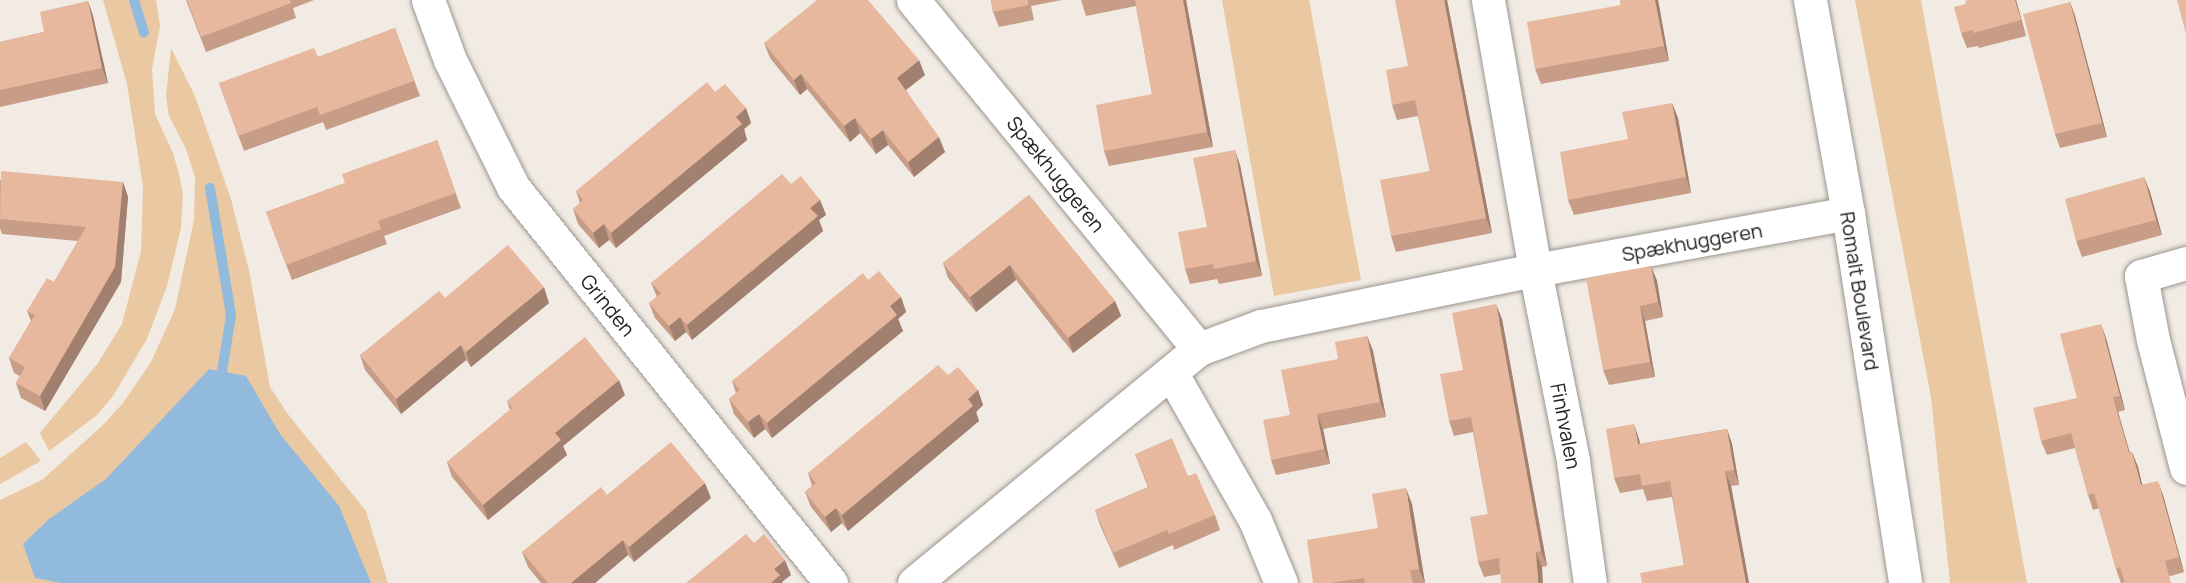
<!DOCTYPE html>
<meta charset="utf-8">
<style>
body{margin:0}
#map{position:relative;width:2186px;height:583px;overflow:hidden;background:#f1ebe4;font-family:Manrope,sans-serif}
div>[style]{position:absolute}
.green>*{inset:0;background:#e9c8a2}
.water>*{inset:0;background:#92badd}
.stream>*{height:10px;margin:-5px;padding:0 5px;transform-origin:5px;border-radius:5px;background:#92badd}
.roads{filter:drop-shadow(0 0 2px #9b958f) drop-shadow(0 0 2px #9b958f)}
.minor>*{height:33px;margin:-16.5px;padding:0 16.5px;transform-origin:16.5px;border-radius:16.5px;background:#fff}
.wall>*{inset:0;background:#c79d88}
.shaded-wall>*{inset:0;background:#a2806f}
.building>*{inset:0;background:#e7b79e}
span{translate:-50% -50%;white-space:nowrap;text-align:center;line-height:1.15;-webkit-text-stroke:5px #fff;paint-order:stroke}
.street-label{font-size:20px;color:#252220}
</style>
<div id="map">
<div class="green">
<i style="clip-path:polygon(103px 0,156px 0,160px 26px,152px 69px,155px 114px,173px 153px,179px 174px,183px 195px,181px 228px,167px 286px,147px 339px,113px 396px,96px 416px,49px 451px,40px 433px,98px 363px,122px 324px,141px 251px,143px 186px,127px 84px)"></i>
<i style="clip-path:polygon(1222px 0,1309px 0,1361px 280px,1274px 296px)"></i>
<i style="clip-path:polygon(1855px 0,1921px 0,2027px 583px,1950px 583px,1931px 397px)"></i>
<i style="clip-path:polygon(171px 48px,195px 96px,231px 199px,249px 270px,270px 387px,287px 413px,366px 511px,388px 583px,0 583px,0 500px,42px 480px,104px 424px,123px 403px,151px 362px,175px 309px,194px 220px,195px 177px,186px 149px,169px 116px,166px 96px)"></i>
<i style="clip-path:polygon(26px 442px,41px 461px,0 484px,0 458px)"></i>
</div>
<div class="water">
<i style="clip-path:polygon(209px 369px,246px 376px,280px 434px,339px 506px,371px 583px,61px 583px,35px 578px,23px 544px,49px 519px,106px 479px)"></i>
</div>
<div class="stream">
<i style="left:134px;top:0;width:34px;rotate:73deg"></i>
<i style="left:210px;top:188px;width:129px;rotate:80.6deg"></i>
<i style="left:231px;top:315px;width:58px;rotate:99deg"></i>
</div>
<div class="roads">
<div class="minor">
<i style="left:428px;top:0;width:64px;rotate:69.9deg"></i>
<i style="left:450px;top:60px;width:142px;rotate:63.6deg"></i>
<i style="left:513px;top:187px;width:508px;rotate:51.23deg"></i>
<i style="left:913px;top:0;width:451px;rotate:50.7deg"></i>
<i style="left:1488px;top:0;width:274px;rotate:80.1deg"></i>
<i style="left:1535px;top:270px;width:195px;rotate:78.7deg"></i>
<i style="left:1573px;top:461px;width:123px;rotate:82.1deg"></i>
<i style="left:1810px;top:0;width:216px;rotate:79.9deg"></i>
<i style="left:1848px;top:213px;width:374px;rotate:81.2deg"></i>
<i style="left:2186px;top:263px;width:47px;rotate:163.9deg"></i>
<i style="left:2141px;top:276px;width:65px;rotate:79.4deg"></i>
<i style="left:2153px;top:340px;width:132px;rotate:75.5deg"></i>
<i style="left:1172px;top:374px;width:168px;rotate:60.4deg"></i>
<i style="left:1255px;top:520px;width:68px;rotate:67.6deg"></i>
<i style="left:914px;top:583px;width:369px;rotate:-39.4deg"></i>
<i style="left:1199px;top:349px;width:66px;rotate:-20.4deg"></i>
<i style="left:1261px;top:326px;width:280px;rotate:-11.6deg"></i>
<i style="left:1535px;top:270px;width:318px;rotate:-10.3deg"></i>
</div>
</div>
<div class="wall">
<i style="clip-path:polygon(186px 0,314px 0,293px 8px,296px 18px,206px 52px)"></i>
<i style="clip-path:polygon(991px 0,1062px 0,1031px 6px,1034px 20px,999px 27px,993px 12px)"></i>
<i style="clip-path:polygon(1081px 0,1186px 0,1213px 147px,1109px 166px,1104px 151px,1152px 94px,1136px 6px,1086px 16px)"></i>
<i style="clip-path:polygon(1447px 0,1492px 233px,1396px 252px,1391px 236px,1430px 171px,1418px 116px,1397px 120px,1392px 105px)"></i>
<i style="clip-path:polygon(1620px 0,1658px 0,1669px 61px,1541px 84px,1535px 69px,1621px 5px)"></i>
<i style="clip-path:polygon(2016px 0,2026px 36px,1979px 48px,1978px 46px,1967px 48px,1961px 33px,1966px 4px)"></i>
<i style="clip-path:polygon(88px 1px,93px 16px,108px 83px,0 107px,0 42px,44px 32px)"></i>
<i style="clip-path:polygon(2070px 2px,2075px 16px,2107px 137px,2060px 148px,2055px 134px)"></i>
<i style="clip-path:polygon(395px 28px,420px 96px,326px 130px,323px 122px,244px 151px,219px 83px,318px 57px)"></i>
<i style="clip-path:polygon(764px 43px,925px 75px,906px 90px,945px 152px,914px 177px,888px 145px,876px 154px,860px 133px,850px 142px,807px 89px,800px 95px,770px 58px)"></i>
<i style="clip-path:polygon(715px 92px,746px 108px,751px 123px,744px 129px,747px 140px,616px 248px,609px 240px,599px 248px,578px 224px,573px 209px,580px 203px,576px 191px)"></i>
<i style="clip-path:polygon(1672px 103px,1678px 118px,1691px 193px,1574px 215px,1568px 200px,1628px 139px)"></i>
<i style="clip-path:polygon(437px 140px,461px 208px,384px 236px,387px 244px,292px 280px,266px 212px,345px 183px)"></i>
<i style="clip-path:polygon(1240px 165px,1262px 276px,1219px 284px,1217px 279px,1190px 284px,1185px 269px)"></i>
<i style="clip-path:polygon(2144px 177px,2150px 192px,2162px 235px,2082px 257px,2076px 241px)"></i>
<i style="clip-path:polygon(0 180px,123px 182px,128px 197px,121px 282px,45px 411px,21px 398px,16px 383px,20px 376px,14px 373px,9px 358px,31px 321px,27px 311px,54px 282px,78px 241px,2px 234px,0 228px)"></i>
<i style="clip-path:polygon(791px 184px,820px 200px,826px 215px,819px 220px,823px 231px,692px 340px,686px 332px,675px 341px,655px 318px,649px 303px,657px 297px,651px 283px)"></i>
<i style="clip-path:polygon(1029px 195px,1115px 301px,1121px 316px,1073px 353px,1016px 280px,976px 312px,948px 278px,943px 263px)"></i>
<i style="clip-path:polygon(1651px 266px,1657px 281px,1663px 317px,1645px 321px,1655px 377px,1609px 385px,1603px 370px)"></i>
<i style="clip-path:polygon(868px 280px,901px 297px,906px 312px,898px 319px,903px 331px,772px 438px,765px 429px,754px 438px,734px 414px,729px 399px,736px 393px,732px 381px)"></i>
<i style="clip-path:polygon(445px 298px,549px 303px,471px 367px,466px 360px,401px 414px,365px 370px,360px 355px)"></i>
<i style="clip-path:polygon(1502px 319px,1547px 566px,1484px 577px,1478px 562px,1488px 514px,1473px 432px,1454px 436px,1449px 421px,1463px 370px)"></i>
<i style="clip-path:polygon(1367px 336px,1373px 351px,1386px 417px,1323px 429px,1330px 464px,1276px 475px,1271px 460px,1290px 415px,1338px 359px)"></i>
<i style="clip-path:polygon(2106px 338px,2125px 410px,2118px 412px,2130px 453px,2132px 452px,2138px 467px,2142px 485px,2163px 495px,2184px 572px,2171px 576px,2121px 583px,2116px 569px,2099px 508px,2093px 510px,2088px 495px,2075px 448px,2047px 455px,2041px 441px,2077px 398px)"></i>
<i style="clip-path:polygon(948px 375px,978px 390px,983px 405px,976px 412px,979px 421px,848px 531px,842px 523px,831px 532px,811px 507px,805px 492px,812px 486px,808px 473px)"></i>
<i style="clip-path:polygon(625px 395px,563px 446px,567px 455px,488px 520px,452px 477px,447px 462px,510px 410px,507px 401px)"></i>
<i style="clip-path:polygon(1727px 429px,1732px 444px,1739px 485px,1731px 486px,1749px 583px,1642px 583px,1684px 565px,1672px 497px,1647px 501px,1643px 489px,1620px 493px,1614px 478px,1639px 439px,1640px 444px)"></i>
<i style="clip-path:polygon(1135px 454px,1188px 476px,1215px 515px,1220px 530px,1174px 550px,1173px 545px,1119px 568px,1100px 525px,1095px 510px,1148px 487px)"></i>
<i style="clip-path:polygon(607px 495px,711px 498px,634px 562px,628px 555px,595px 583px,541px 583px,528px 567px,522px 552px)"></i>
<i style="clip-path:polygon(1412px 504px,1425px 583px,1313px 583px,1378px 528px)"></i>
</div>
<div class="shaded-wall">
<i style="clip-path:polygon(1183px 0,1186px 0,1213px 147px,1207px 132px)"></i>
<i style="clip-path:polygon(1444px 0,1447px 0,1492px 233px,1486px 218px)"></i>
<i style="clip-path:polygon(1655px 0,1658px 0,1669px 61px,1664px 46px)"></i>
<i style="clip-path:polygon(2015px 0,2016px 0,2026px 36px,2021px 20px)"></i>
<i style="clip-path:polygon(88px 1px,93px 16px,108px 83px,102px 68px)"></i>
<i style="clip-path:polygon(2070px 2px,2075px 16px,2107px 137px,2102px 123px)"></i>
<i style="clip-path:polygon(919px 60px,925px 75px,902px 93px,897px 78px)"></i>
<i style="clip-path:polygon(801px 74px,807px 89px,800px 95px,794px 80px)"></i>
<i style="clip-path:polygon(1672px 103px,1678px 118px,1691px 193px,1686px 177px)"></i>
<i style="clip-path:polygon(746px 108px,751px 123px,744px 129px,747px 140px,616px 248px,611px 233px)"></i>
<i style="clip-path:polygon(855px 118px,860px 133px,850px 142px,844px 126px)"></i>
<i style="clip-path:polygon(883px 130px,888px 145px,876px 154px,871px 139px)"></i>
<i style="clip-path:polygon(939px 137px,945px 152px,914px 177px,908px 162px)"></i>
<i style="clip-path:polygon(1235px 150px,1240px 165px,1262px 276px,1256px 261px)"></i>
<i style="clip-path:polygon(2144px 177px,2150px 192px,2162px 235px,2156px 220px)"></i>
<i style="clip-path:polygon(123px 182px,128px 197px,121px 282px,45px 411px,40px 396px)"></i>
<i style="clip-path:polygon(820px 200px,826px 215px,819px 220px,823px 231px,692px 340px,687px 325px,810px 208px)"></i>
<i style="clip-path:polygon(604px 224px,609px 240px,599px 248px,593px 233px)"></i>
<i style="clip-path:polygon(1010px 265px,1016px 280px,976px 312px,970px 297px)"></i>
<i style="clip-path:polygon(1651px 266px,1657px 281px,1663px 317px,1658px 302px)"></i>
<i style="clip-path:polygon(544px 287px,549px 303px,471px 367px,466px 352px)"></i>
<i style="clip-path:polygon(901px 297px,906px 312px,898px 319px,903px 331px,772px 438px,767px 423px,890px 306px)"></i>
<i style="clip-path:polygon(1115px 301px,1121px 316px,1073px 353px,1068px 338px)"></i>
<i style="clip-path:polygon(1496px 304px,1502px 319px,1547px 566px,1541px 551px)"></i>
<i style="clip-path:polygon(1640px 306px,1645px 321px,1655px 377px,1650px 362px)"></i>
<i style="clip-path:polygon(680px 317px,686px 332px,675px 341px,669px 326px)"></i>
<i style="clip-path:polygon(2101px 324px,2106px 338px,2125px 410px,2120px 396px)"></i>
<i style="clip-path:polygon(1367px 336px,1373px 351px,1386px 417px,1380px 402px)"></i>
<i style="clip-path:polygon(461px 345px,466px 360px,401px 414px,396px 399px)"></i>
<i style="clip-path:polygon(619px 380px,625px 395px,563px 446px,567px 455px,488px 520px,483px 505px,555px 433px)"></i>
<i style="clip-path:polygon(978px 390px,983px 405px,976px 412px,979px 421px,848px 531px,842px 515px)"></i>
<i style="clip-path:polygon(2113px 397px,2118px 412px,2134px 468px,2129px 453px)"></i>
<i style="clip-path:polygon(759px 414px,765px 429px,754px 438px,748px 422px)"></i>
<i style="clip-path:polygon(1317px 414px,1323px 429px,1330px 464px,1324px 449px)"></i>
<i style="clip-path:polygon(1634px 424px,1639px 439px,1643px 459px,1638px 444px)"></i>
<i style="clip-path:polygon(1727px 429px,1732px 444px,1739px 485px,1734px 470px)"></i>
<i style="clip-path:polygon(2132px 452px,2138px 467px,2146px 500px,2141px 485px)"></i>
<i style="clip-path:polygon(1725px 471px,1731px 486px,1749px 583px,1746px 583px)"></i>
<i style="clip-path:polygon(2158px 481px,2163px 495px,2184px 572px,2179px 557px)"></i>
<i style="clip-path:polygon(705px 483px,711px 498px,634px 562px,629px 547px)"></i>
<i style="clip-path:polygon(1406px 488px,1412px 504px,1425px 583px,1419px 569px)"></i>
<i style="clip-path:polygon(836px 508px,842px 523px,831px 532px,825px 517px)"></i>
<i style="clip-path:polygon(623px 540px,628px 555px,595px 583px,571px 583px)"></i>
<i style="clip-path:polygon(1536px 552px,1542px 567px,1543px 583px,1538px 583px)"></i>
<i style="clip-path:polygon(785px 560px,791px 575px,782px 582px,783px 583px,771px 583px,774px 569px)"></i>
</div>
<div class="building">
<i style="clip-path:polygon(187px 0,290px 0,291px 3px,201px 37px)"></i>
<i style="clip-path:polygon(817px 0,868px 0,919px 60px,897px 78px,939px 137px,908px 162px,883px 130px,871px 139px,855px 118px,844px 126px,801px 74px,794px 80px,764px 43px)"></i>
<i style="clip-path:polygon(991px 0,1028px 0,1028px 5px,993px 12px)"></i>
<i style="clip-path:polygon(1135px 0,1183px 0,1207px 132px,1104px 151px,1096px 105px,1152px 94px)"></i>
<i style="clip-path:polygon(1395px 0,1444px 0,1486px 218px,1391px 236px,1380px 180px,1430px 171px,1415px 100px,1392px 105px,1386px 70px,1408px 66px)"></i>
<i style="clip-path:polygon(1620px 0,1655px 0,1664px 46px,1535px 69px,1527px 22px,1621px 5px)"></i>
<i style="clip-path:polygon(1969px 0,2015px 0,2021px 20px,1973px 33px,1973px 30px,1961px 33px,1954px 7px,1966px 4px,1965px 1px)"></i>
<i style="clip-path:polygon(2177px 0,2186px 0,2186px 34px)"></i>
<i style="clip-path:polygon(88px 1px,102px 68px,0 90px,0 42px,44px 32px,40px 12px)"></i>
<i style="clip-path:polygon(2070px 2px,2102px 123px,2055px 134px,2023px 14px)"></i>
<i style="clip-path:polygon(395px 28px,414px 81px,320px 115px,317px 107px,238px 136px,219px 83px,314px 48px,318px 57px)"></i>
<i style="clip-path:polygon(707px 82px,715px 92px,725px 84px,746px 108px,736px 117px,742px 124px,611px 233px,604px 224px,593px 233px,573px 209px,583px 200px,576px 191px)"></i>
<i style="clip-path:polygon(1672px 103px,1686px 177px,1568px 200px,1560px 152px,1628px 139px,1622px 112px)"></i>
<i style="clip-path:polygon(437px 140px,456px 193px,378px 221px,381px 229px,286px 265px,266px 212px,345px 183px,342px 174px)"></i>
<i style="clip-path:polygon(1235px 150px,1256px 261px,1214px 269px,1213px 264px,1185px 269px,1178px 232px,1207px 227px,1193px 158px)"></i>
<i style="clip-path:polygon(1px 171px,123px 182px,115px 267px,40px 396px,16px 383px,25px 367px,9px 358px,35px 315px,27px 311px,47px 278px,54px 282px,86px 227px,0 219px)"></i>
<i style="clip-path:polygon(782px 174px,791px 184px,801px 176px,820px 200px,810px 208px,818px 216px,687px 325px,680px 317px,669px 326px,649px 303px,661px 293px,651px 283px)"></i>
<i style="clip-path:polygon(2144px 177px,2156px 220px,2076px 241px,2065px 199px)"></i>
<i style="clip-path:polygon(1029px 195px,1115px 301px,1068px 338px,1010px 265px,970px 297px,943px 263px)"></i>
<i style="clip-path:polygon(508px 245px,544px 287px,466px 352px,461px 345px,396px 399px,360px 355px,439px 291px,445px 298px)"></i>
<i style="clip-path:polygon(1651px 266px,1658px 302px,1640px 306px,1650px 362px,1603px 370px,1586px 278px)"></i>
<i style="clip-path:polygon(879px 271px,901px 297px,890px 306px,897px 315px,767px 423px,759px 414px,748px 422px,729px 399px,740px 390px,732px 381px,863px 273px,868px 280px)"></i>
<i style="clip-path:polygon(1496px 304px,1541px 551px,1536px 552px,1538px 583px,1501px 583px,1499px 558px,1478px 562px,1470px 517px,1488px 514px,1471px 417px,1449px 421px,1440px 374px,1463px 370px,1452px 313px)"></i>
<i style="clip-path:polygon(2101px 324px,2120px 396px,2113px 397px,2129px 453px,2132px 452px,2141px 485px,2158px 481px,2179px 557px,2165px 561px,2171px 583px,2125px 583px,2120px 567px,2116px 569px,2094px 493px,2088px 495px,2071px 433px,2041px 441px,2033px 408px,2077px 398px,2060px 334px)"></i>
<i style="clip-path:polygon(1367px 336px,1380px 402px,1317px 414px,1324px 449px,1271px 460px,1263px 420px,1290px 415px,1281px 370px,1338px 359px,1335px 342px)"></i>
<i style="clip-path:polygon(585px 337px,619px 380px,555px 433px,561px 440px,483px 505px,447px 462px,512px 408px,507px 401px)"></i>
<i style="clip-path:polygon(938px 365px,948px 375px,958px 367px,978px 390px,968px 399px,973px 406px,842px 515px,836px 508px,825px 517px,805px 492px,816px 483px,808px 473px)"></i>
<i style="clip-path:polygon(1634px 424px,1638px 444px,1727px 429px,1734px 470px,1725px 471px,1746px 583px,1642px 583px,1640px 573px,1684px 565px,1670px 481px,1642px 486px,1640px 474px,1614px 478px,1606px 429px)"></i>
<i style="clip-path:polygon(1172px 438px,1188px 476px,1196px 473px,1215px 515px,1169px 534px,1167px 530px,1113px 553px,1095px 510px,1149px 487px,1135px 454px)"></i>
<i style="clip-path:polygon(671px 442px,705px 483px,629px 547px,623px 540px,571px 583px,548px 583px,522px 552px,601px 487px,607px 495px)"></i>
<i style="clip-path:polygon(1406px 488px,1419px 569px,1410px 570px,1413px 583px,1365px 583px,1364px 578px,1330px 583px,1313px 583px,1307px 540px,1378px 528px,1372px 494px)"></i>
<i style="clip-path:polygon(746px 534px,754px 543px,764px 534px,785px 560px,774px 569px,780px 575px,771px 583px,686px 583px)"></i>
</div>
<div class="street-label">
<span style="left:1056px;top:174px;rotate:51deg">Spækhuggeren</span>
<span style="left:1692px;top:242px;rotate:-10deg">Spækhuggeren</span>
<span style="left:1860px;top:291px;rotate:81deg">Romalt Boulevard</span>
<span style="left:608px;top:305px;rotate:51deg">Grinden</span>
<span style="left:1566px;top:426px;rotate:79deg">Finhvalen</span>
</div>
</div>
